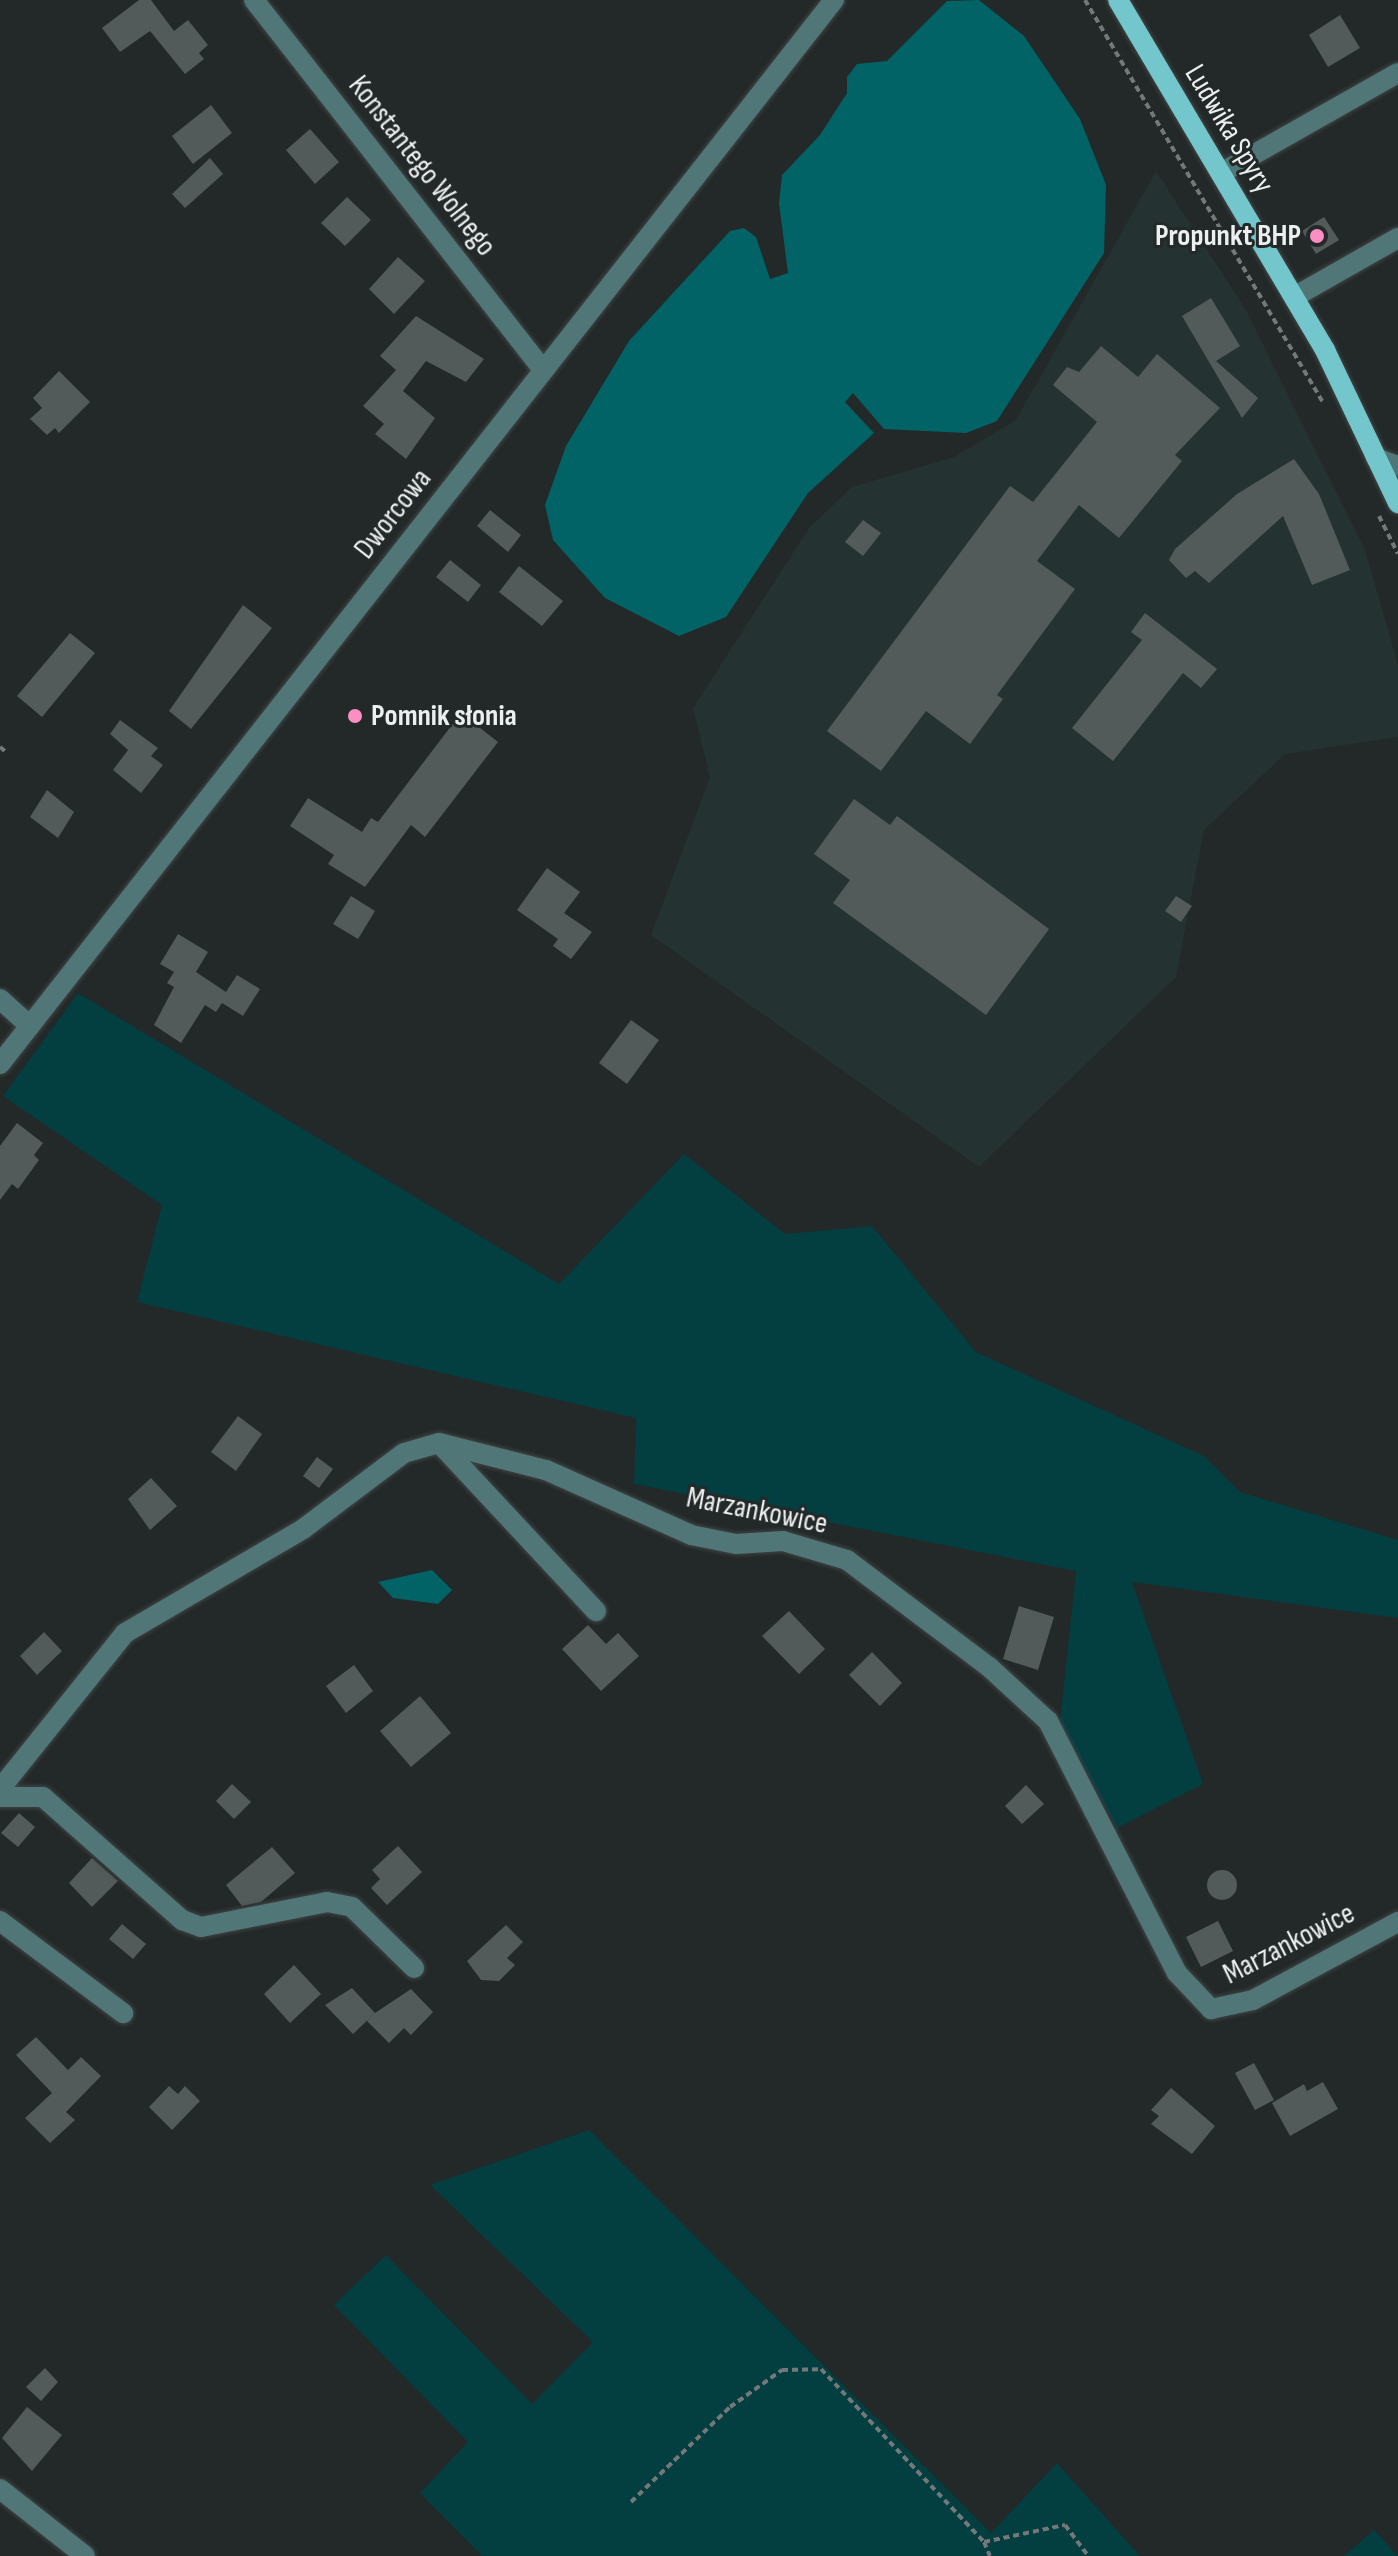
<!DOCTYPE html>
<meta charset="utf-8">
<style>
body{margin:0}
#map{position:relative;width:1398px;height:2556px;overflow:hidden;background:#232828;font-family:"Sofia Sans Condensed",sans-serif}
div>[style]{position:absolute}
.built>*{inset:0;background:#253232}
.green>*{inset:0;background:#033e41}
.water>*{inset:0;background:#026367}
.building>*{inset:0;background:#535a5a}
.round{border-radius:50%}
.path>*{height:4px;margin-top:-2px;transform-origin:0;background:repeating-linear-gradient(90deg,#747879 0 6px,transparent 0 10px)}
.roads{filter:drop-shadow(0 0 2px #3f4444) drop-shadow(0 0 2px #3f4444)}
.minor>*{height:20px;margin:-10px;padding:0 10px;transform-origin:10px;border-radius:10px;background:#507678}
.major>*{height:20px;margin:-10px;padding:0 10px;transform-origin:10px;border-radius:10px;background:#73c6cb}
.dots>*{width:22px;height:22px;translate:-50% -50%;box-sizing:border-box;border:4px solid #232828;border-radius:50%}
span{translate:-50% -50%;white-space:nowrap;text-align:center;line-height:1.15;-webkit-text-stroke:6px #232828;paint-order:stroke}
.street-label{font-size:30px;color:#eceff0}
.poi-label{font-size:30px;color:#eceff0;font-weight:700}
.right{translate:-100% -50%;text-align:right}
.left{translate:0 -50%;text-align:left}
</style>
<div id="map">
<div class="built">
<i style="clip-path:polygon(1156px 171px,1246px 310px,1365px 550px,1398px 665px,1398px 737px,1285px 754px,1204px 830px,1176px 977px,979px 1167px,651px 935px,710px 777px,693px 708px,809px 528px,852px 487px,954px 457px,1016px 420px)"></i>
</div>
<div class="green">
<i style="clip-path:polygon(78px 993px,559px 1284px,684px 1154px,785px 1234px,872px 1226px,976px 1352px,1204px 1456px,1240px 1492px,1398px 1540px,1398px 1618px,1132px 1582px,1203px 1784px,1117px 1828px,1060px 1722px,1076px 1571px,634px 1484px,636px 1418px,137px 1302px,162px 1205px,3px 1096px)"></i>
<i style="clip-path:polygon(589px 2130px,991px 2533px,1057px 2463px,1140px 2556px,482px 2556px,420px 2493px,468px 2442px,334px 2305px,386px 2255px,532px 2404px,593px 2342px,430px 2185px)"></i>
<i style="clip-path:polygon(1374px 2530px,1398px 2556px,1344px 2556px)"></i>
</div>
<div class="water">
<i style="clip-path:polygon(979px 0,1024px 36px,1080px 119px,1106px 185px,1104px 253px,997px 421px,966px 433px,884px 429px,853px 393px,845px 402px,874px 433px,808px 493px,726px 617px,679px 636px,605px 598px,553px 540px,545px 505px,566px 446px,629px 341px,730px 231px,744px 228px,756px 237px,770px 279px,788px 273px,779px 203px,782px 175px,820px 135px,847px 93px,847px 77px,857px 64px,887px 61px,947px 1px)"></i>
<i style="clip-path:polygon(432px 1570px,452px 1590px,438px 1604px,393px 1598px,378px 1582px)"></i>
</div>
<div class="building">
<i style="clip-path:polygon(139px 0,151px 0,174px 31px,188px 20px,208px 45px,199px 53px,204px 59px,185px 74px,150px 31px,120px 52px,102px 28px)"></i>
<i style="clip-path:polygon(1340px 15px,1360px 48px,1328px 67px,1309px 35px)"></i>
<i style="clip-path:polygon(211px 105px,232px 133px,193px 164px,172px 136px)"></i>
<i style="clip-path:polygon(310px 129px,339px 162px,315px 184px,286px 150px)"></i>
<i style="clip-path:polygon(210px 158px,223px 174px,185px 208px,172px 194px)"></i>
<i style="clip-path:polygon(347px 197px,371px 220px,345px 246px,321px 223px)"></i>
<i style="clip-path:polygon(1324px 217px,1339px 240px,1316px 254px,1302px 231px)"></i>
<i style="clip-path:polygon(398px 257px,425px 281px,394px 314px,369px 289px)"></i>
<i style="clip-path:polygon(1211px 298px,1240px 346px,1216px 361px,1258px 398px,1242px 418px,1182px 316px)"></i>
<i style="clip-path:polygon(416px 316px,484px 359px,466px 382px,426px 361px,403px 391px,435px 418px,406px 459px,375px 434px,384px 424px,363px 406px,396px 370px,380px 356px)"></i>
<i style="clip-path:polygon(1101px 346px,1138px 377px,1157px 354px,1220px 408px,1175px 455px,1182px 461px,1119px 538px,1079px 505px,1037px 561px,1075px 589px,997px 695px,1003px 699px,970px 744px,926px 711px,881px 771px,827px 731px,1010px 486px,1033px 502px,1097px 422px,1053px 385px,1067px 367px,1079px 372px)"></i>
<i style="clip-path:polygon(59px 371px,90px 402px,59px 433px,55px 428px,47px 435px,30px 419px,42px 408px,33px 398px)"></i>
<i style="clip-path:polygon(1294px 459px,1319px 494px,1350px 570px,1312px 585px,1283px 516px,1209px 583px,1195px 571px,1186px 578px,1169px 560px,1175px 549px,1237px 494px)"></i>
<i style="clip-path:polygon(490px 510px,521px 535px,508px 552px,477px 526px)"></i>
<i style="clip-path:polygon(863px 520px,881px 533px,863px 556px,845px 542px)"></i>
<i style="clip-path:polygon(450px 560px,481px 585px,468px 602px,436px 577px)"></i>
<i style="clip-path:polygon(519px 566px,563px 601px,542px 626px,499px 592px)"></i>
<i style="clip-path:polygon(243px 605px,272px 628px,191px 729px,169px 711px)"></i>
<i style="clip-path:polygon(1145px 613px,1217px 669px,1201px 688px,1183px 673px,1113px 761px,1072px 728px,1142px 640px,1131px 632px)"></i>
<i style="clip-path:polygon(70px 633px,95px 653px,42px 717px,17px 696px)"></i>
<i style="clip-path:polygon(461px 713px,498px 742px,425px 837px,411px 825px,365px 887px,328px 864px,334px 855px,290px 826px,308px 798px,362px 832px,371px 818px,378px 822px)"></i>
<i style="clip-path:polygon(120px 720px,158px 748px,151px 756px,163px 765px,141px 793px,113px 770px,128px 750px,110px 734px)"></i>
<i style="clip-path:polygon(47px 790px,74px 812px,58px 838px,30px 817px)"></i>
<i style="clip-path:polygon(854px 799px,890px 825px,897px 816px,1049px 929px,986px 1015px,833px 903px,850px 880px,814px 854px)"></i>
<i style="clip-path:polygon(547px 868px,580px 892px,564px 913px,592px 932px,571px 959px,553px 946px,558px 939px,517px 910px)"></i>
<i style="clip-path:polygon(351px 896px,375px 911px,358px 939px,333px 924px)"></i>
<i style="clip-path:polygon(1176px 896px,1192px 906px,1181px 922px,1165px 911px)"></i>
<i style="clip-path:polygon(178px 934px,208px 952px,196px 972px,226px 992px,237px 975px,260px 989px,243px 1016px,222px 1003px,216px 1012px,205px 1005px,181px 1043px,154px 1025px,174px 987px,167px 983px,174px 972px,160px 964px)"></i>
<i style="clip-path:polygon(631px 1020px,659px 1040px,627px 1084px,599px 1063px)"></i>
<i style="clip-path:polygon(17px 1123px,43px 1143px,34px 1155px,39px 1160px,18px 1189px,12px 1184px,0 1200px,0 1146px)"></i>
<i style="clip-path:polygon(238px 1416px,262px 1434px,236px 1471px,211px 1452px)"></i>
<i style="clip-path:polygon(317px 1457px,333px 1469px,319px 1488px,303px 1476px)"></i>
<i style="clip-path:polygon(151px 1478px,177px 1506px,150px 1530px,128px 1499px)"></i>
<i style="clip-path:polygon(1019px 1606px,1054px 1617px,1038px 1670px,1003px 1659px)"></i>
<i style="clip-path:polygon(789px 1611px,825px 1649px,799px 1674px,762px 1636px)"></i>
<i style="clip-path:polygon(588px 1625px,606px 1644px,618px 1633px,639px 1656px,601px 1691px,562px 1649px)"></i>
<i style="clip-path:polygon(44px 1632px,62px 1651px,37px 1675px,20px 1656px)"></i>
<i style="clip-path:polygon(872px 1652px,902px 1683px,880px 1706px,849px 1675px)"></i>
<i style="clip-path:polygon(354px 1665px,373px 1691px,346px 1713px,326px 1686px)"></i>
<i style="clip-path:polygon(420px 1696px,451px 1733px,411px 1767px,380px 1731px)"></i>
<i style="clip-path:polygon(232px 1784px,251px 1802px,234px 1819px,216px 1801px)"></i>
<i style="clip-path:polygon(1026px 1785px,1044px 1804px,1022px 1824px,1005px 1806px)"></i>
<i style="clip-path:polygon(19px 1813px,35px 1827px,18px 1847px,1px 1833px)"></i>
<i style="clip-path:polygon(398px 1846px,422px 1872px,387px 1905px,371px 1888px,380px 1879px,372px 1870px)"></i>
<i style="clip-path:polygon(272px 1847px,295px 1873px,261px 1902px,242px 1906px,226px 1885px)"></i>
<i style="clip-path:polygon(92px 1858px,118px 1881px,92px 1907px,69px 1883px)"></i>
<i class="round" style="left:1207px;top:1870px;width:30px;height:30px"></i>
<i style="clip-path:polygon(1218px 1921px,1233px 1951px,1201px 1967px,1186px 1937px)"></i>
<i style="clip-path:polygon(122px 1924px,146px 1944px,133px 1959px,109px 1939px)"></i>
<i style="clip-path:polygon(506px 1925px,523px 1942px,507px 1958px,515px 1965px,499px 1981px,481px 1980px,467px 1961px)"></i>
<i style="clip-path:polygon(294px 1965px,321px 1994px,290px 2023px,264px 1994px)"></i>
<i style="clip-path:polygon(352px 1988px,375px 2013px,411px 1989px,433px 2012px,411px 2035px,404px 2028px,389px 2043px,367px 2021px,373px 2015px,353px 2034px,325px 2005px)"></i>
<i style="clip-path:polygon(36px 2037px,68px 2070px,81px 2057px,101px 2076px,66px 2112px,75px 2120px,50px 2143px,25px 2118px,52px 2093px,16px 2055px)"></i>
<i style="clip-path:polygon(1254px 2063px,1274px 2100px,1255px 2110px,1235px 2073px)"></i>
<i style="clip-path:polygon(1323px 2082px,1338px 2109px,1290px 2136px,1272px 2103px,1304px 2084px,1307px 2091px)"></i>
<i style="clip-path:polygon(169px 2086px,178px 2094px,185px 2086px,200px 2101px,172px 2130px,149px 2107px)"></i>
<i style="clip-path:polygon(1171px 2088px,1215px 2126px,1192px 2154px,1151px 2124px,1159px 2116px,1151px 2110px)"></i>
<i style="clip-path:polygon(45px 2368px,58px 2382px,41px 2401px,26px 2387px)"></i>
<i style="clip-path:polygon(27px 2407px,62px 2435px,32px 2471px,2px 2438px)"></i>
</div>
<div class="path">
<i style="left:1085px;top:0;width:469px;rotate:59.4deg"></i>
<i style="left:1379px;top:516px;width:42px;rotate:63.4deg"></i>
<i style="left:0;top:747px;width:8px;rotate:40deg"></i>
<i style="left:631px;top:2502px;width:137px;rotate:-43.8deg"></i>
<i style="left:730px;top:2407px;width:64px;rotate:-35.4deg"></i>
<i style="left:782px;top:2370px;width:39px;rotate:-1deg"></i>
<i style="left:821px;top:2369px;width:238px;rotate:46.7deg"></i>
<i style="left:984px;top:2542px;width:83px;rotate:-11.9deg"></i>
<i style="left:1065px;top:2525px;width:39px;rotate:53deg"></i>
<i style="left:984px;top:2542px;width:15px;rotate:67deg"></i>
</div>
<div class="roads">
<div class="minor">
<i style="left:254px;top:0;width:469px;rotate:52deg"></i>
<i style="left:1221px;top:173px;width:203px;rotate:-29.5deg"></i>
<i style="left:1294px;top:297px;width:120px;rotate:-29.6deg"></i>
<i style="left:1376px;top:458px;width:23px;rotate:20deg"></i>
<i style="left:0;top:999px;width:40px;rotate:42deg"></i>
<i style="left:0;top:1064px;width:1352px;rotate:-51.91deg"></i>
<i style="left:442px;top:1446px;width:226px;rotate:47deg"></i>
<i style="left:0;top:1789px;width:200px;rotate:-51.3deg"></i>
<i style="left:125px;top:1633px;width:206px;rotate:-30.3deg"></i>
<i style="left:303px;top:1529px;width:126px;rotate:-37deg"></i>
<i style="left:404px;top:1453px;width:36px;rotate:-16deg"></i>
<i style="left:439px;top:1443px;width:110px;rotate:14.2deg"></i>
<i style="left:546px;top:1470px;width:159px;rotate:24.1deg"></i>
<i style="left:691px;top:1535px;width:46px;rotate:11.3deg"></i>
<i style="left:736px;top:1544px;width:47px;rotate:-3.7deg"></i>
<i style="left:783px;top:1541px;width:67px;rotate:16.5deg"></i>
<i style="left:847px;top:1560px;width:178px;rotate:37deg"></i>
<i style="left:989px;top:1667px;width:80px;rotate:42.5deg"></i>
<i style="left:1048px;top:1721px;width:283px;rotate:62.9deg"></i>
<i style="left:1177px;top:1973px;width:50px;rotate:46.6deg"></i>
<i style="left:1211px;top:2009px;width:43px;rotate:-12.1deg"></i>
<i style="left:1253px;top:2000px;width:165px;rotate:-28.3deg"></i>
<i style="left:0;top:1797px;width:43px"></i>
<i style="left:43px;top:1797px;width:186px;rotate:41.5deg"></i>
<i style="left:182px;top:1920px;width:20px;rotate:20deg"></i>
<i style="left:201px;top:1927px;width:128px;rotate:-11.2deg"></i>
<i style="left:327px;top:1902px;width:25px;rotate:11deg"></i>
<i style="left:352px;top:1907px;width:87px;rotate:44.5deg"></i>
<i style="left:0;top:1921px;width:154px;rotate:36.8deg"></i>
<i style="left:0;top:2489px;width:108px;rotate:38.2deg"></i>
</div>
<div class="major">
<i style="left:1118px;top:0;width:407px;rotate:59.4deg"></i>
<i style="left:1325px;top:350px;width:170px;rotate:64.5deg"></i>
</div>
</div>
<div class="dots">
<i style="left:1317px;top:236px;background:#fb8fc4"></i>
<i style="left:355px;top:716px;background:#fb8fc4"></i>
</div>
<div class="street-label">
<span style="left:1229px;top:129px;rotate:59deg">Ludwika Spyry</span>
<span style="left:422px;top:166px;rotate:52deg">Konstantego Wolnego</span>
<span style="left:393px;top:514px;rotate:-52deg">Dworcowa</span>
<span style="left:757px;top:1511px;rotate:11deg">Marzankowice</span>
<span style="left:1289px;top:1944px;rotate:-27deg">Marzankowice</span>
</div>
<div class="poi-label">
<span class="right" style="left:1301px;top:236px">Propunkt BHP</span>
<span class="left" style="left:371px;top:716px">Pomnik słonia</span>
</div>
</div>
